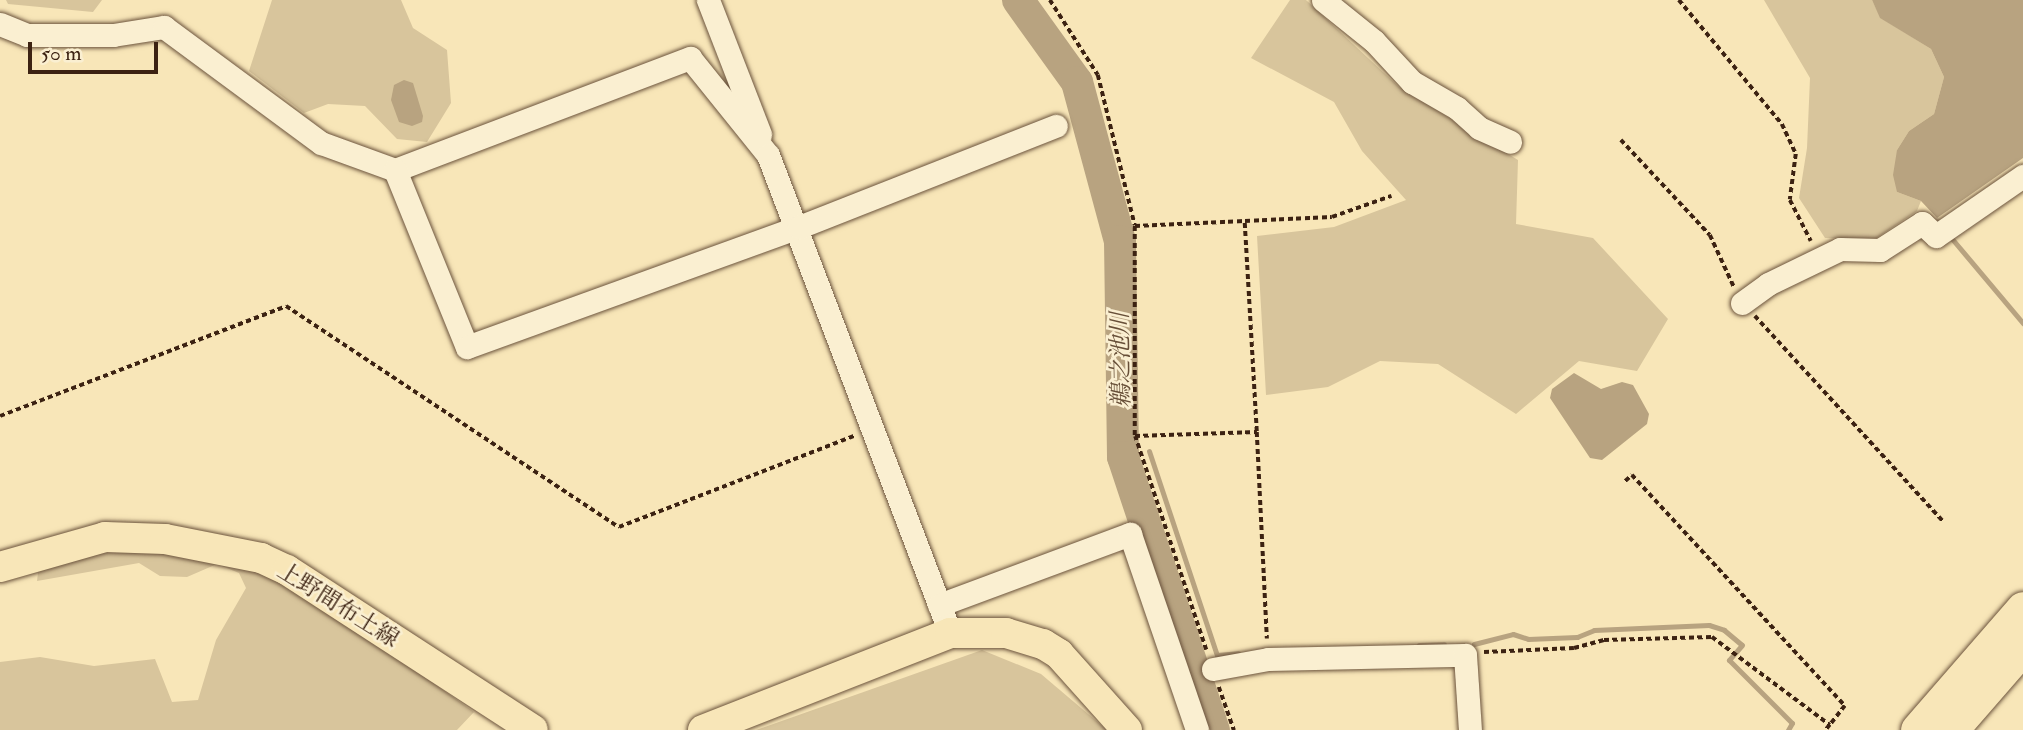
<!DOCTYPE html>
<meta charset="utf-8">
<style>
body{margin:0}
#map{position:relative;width:2023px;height:730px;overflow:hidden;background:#f8e6b8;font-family:"IM FELL Double Pica","Noto Serif JP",serif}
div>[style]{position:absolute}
.green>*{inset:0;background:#d8c59c}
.water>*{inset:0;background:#b8a380}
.stream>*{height:5px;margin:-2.5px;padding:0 2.5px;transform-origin:2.5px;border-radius:2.5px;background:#b8a380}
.river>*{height:32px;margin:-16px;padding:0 16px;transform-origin:16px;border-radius:16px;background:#b8a380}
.path>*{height:3.5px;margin-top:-1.75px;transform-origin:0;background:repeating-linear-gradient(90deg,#3c2212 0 5px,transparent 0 8.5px)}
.roads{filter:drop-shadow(0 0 2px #6b533c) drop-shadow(0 0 2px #6b533c)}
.minor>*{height:23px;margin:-11.5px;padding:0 11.5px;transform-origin:11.5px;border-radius:11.5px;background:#faefd1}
.major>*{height:30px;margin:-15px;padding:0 15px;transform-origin:15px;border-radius:15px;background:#f8e6b8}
.highway>*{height:35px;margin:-17.5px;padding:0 17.5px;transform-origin:17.5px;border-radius:17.5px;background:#f8e6b8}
span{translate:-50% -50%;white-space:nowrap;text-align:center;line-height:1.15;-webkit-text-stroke:5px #faefd1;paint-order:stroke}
.street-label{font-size:23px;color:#3c2212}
.water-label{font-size:24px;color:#674f38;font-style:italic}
.scale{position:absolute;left:28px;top:42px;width:130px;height:32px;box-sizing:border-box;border:4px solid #3c2212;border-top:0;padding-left:9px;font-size:21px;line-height:24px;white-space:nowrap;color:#3c2212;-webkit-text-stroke:5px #faefd1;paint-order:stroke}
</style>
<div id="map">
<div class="green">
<i style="clip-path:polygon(6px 0,102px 0,93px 12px,8px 4px)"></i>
<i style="clip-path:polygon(272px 0,401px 0,413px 28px,447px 50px,451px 103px,427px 142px,397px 139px,365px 106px,328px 104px,304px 113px,249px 71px)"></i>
<i style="clip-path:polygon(1290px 0,1306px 0,1399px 87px,1518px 160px,1516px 224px,1593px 238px,1668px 319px,1637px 371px,1579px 361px,1516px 414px,1438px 364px,1380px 361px,1328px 387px,1266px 395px,1257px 236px,1334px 227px,1406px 200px,1362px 151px,1334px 102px,1251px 58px)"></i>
<i style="clip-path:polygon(1764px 0,1872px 0,1881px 18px,1931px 49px,1944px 77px,1934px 114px,1909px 131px,1897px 150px,1897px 192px,1921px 201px,1917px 211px,1875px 239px,1825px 238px,1799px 198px,1807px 148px,1810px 78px)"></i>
<i style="clip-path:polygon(116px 544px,273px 569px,474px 712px,457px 730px,0 730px,0 662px,40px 657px,94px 666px,155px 659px,172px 702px,198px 700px,216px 640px,246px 588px,239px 573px,217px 564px,187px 577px,160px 576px,139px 563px,37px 581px,39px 565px)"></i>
<i style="clip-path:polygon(982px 650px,1041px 674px,1107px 730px,756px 730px)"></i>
</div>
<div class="water">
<i style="clip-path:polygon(1872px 0,2023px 0,2023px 158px,1937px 218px,1921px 201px,1897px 192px,1893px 175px,1897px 150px,1909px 131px,1934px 114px,1944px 77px,1931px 49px,1880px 18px)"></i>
<i style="clip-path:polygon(404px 80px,413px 83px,423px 116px,422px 122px,412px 126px,399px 122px,391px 100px,394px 85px)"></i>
<i style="clip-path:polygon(1574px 373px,1601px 389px,1622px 382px,1633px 385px,1649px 414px,1647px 424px,1602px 460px,1590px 458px,1550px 398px,1552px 389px)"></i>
</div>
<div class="stream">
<i style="left:1953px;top:240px;width:109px;rotate:49.9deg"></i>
<i style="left:1149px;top:451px;width:215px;rotate:71.6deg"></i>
<i style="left:1217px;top:655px;width:21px;rotate:-5deg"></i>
<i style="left:1474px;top:644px;width:40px;rotate:-14.4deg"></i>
<i style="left:1513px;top:634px;width:16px;rotate:18deg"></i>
<i style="left:1528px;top:639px;width:49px;rotate:-2.3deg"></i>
<i style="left:1577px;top:637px;width:18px;rotate:-22deg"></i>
<i style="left:1594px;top:630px;width:115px;rotate:-2.5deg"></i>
<i style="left:1709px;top:625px;width:16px;rotate:18deg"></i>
<i style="left:1724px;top:630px;width:23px;rotate:40deg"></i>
<i style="left:1742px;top:645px;width:20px;rotate:131deg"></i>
<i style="left:1729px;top:660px;width:89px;rotate:45deg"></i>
<i style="left:1792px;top:723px;width:8px;rotate:120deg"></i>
<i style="left:1419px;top:645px;width:25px;rotate:-2deg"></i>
</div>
<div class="river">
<i style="left:1018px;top:0;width:101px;rotate:54.3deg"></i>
<i style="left:1077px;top:82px;width:165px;rotate:74.9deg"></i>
<i style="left:1120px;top:241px;width:216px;rotate:89.2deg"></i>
<i style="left:1123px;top:457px;width:288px;rotate:71.6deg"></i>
</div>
<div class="path">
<i style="left:1050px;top:0;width:89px;rotate:57.4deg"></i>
<i style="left:1098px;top:75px;width:155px;rotate:76.2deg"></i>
<i style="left:1135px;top:226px;width:210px;rotate:90deg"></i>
<i style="left:1679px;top:0;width:161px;rotate:50.3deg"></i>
<i style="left:1782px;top:124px;width:33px;rotate:65deg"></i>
<i style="left:1796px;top:154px;width:46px;rotate:97.4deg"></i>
<i style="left:1790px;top:200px;width:46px;rotate:62.9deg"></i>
<i style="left:1621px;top:140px;width:130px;rotate:46.9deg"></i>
<i style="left:1710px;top:235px;width:57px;rotate:65.2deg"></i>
<i style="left:1245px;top:223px;width:209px;rotate:86.7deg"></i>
<i style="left:1135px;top:226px;width:197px;rotate:-2.6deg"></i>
<i style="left:1332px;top:217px;width:63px;rotate:-19.6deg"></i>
<i style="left:1755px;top:316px;width:278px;rotate:47.5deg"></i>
<i style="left:0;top:416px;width:306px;rotate:-21deg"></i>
<i style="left:286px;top:306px;width:400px;rotate:33.6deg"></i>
<i style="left:619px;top:527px;width:252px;rotate:-21.2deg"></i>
<i style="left:1625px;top:481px;width:9px;rotate:-41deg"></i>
<i style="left:1632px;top:475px;width:314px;rotate:47.3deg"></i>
<i style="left:1845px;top:706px;width:23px;rotate:128deg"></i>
<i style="left:1206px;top:650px;width:225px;rotate:-108.4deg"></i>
<i style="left:1135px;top:436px;width:122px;rotate:-1.9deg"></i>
<i style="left:1257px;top:432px;width:207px;rotate:87.2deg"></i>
<i style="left:1484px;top:652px;width:90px;rotate:-2.5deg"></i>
<i style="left:1574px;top:648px;width:31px;rotate:-15deg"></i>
<i style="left:1604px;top:640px;width:108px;rotate:-1.6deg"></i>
<i style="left:1712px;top:637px;width:147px;rotate:36.7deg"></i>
<i style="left:1830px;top:725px;width:6px;rotate:129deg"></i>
<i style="left:1219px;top:687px;width:46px;rotate:70.8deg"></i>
</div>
<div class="roads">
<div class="minor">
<i style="left:708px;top:0;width:144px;rotate:68.8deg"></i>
<i style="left:1323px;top:0;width:65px;rotate:38.8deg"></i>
<i style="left:1374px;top:41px;width:56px;rotate:47.2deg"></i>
<i style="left:1412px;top:82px;width:52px;rotate:30deg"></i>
<i style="left:1457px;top:108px;width:30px;rotate:42deg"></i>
<i style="left:1479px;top:128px;width:34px;rotate:24deg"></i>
<i style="left:0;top:24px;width:29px;rotate:22deg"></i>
<i style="left:27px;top:35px;width:86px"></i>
<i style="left:113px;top:35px;width:52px;rotate:-8.9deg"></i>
<i style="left:164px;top:27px;width:195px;rotate:36.5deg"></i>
<i style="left:321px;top:143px;width:79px;rotate:20deg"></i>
<i style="left:395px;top:170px;width:316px;rotate:-20.8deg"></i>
<i style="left:690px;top:58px;width:124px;rotate:51.2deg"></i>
<i style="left:768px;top:155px;width:511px;rotate:69.16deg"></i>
<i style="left:395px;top:170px;width:191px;rotate:67.9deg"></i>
<i style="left:467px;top:347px;width:353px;rotate:-19.9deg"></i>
<i style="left:799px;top:227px;width:276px;rotate:-21.5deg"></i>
<i style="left:1742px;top:303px;width:32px;rotate:-36deg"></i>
<i style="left:1768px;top:284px;width:80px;rotate:-25.9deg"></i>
<i style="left:1840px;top:249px;width:40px;rotate:1.4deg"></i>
<i style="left:1880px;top:250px;width:50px;rotate:-32.7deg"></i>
<i style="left:1922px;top:223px;width:19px;rotate:43deg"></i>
<i style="left:1936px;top:236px;width:106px;rotate:-34.6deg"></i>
<i style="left:939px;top:605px;width:204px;rotate:-20.4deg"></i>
<i style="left:1130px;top:534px;width:207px;rotate:71.1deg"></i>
<i style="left:1213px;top:669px;width:56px;rotate:-10.3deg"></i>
<i style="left:1268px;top:659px;width:197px;rotate:-1.2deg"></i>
<i style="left:1465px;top:655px;width:75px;rotate:86.2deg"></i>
</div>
<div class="major">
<i style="left:0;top:567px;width:109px;rotate:-15.9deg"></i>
<i style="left:105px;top:537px;width:60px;rotate:1.9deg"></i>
<i style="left:165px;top:539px;width:98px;rotate:11.2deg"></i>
<i style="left:261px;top:558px;width:29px;rotate:25deg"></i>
<i style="left:287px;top:570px;width:293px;rotate:33deg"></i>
<i style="left:703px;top:730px;width:265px;rotate:-21.4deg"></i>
<i style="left:950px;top:633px;width:56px"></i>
<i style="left:1006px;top:633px;width:39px;rotate:17deg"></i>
<i style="left:1043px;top:644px;width:19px;rotate:32deg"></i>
<i style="left:1059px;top:654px;width:102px;rotate:48.2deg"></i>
</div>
<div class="highway">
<i style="left:1918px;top:730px;width:160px;rotate:-49deg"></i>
<i style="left:1950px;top:730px;width:111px;rotate:-49deg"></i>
</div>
</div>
<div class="street-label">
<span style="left:338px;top:605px;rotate:32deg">上野間布土線</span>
</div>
<div class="water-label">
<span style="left:1121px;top:360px;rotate:-91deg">鵜之池川</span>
</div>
<div class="scale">50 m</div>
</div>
